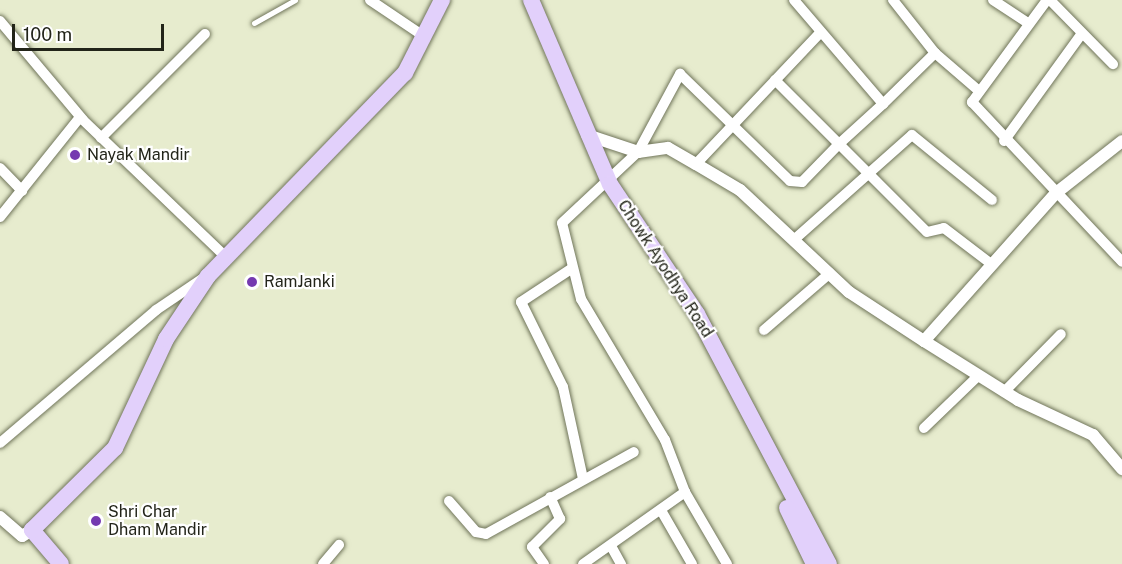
<!DOCTYPE html>
<style>
body{margin:0}
#map{position:relative;width:1122px;height:564px;overflow:hidden;background:#e7ecce;font-family:"Public Sans",sans-serif}
div>[style]{position:absolute}
.roads{filter:drop-shadow(0 0 2px #70755a) drop-shadow(0 0 2px #70755a)}
.service>*{height:5px;margin:-2.5px;padding:0 2.5px;transform-origin:2.5px;border-radius:2.5px;background:#fff}
.minor>*{height:10px;margin:-5px;padding:0 5px;transform-origin:5px;border-radius:5px;background:#fff}
.tertiary>*{height:12px;margin:-6px;padding:0 6px;transform-origin:6px;border-radius:6px;background:#fff}
.primary>*{height:16px;margin:-8px;padding:0 8px;transform-origin:8px;border-radius:8px;background:#e2d0fb}
.dots>*{width:16px;height:16px;translate:-50% -50%;box-sizing:border-box;border:3px solid #fff;border-radius:50%}
span{translate:-50% -50%;white-space:nowrap;text-align:center;line-height:1.15;-webkit-text-stroke:4.5px #fff;paint-order:stroke}
.poi-label{font-size:16px;color:#222419}
.left{translate:0 -50%;text-align:left}
.street-label{font-size:16px;color:#222419}
.scale{position:absolute;left:12px;top:24px;width:152px;height:27px;box-sizing:border-box;border:3px solid #222419;border-top:0;padding-left:8px;font-size:18px;line-height:21px;white-space:nowrap;color:#222419;-webkit-text-stroke:4px #fff;paint-order:stroke}
</style>
<div id="map">
<div class="roads">
<div class="service">
<i style="left:254px;top:23px;width:47px;rotate:-29.3deg"></i>
</div>
<div class="minor">
<i style="left:370px;top:0;width:66px;rotate:33.9deg"></i>
<i style="left:794px;top:0;width:137px;rotate:49.4deg"></i>
<i style="left:883px;top:104px;width:73px;rotate:-44.4deg"></i>
<i style="left:893px;top:0;width:68px;rotate:51.6deg"></i>
<i style="left:935px;top:53px;width:57px;rotate:40.7deg"></i>
<i style="left:993px;top:0;width:42px;rotate:33.3deg"></i>
<i style="left:1047px;top:0;width:127px;rotate:126.3deg"></i>
<i style="left:972px;top:102px;width:219px;rotate:46.8deg"></i>
<i style="left:1050px;top:0;width:90px;rotate:45.5deg"></i>
<i style="left:0;top:21px;width:129px;rotate:50deg"></i>
<i style="left:83px;top:120px;width:197px;rotate:43.8deg"></i>
<i style="left:775px;top:80px;width:91px;rotate:45deg"></i>
<i style="left:839px;top:144px;width:59px;rotate:-42.3deg"></i>
<i style="left:101px;top:138px;width:147px;rotate:-45deg"></i>
<i style="left:1004px;top:141px;width:130px;rotate:-54.1deg"></i>
<i style="left:696px;top:164px;width:180px;rotate:-46.6deg"></i>
<i style="left:0;top:168px;width:32px;rotate:46deg"></i>
<i style="left:0;top:217px;width:128px;rotate:-51.3deg"></i>
<i style="left:796px;top:238px;width:155px;rotate:-41.6deg"></i>
<i style="left:912px;top:135px;width:103px;rotate:39.1deg"></i>
<i style="left:571px;top:269px;width:60px;rotate:146.6deg"></i>
<i style="left:521px;top:302px;width:95px;rotate:63.7deg"></i>
<i style="left:563px;top:387px;width:94px;rotate:77.7deg"></i>
<i style="left:764px;top:330px;width:87px;rotate:-40.8deg"></i>
<i style="left:1004px;top:392px;width:81px;rotate:-45.5deg"></i>
<i style="left:924px;top:428px;width:75px;rotate:-43.9deg"></i>
<i style="left:0;top:443px;width:205px;rotate:-40.4deg"></i>
<i style="left:156px;top:310px;width:55px;rotate:-34deg"></i>
<i style="left:449px;top:501px;width:41px;rotate:48.9deg"></i>
<i style="left:476px;top:532px;width:10px;rotate:11deg"></i>
<i style="left:486px;top:534px;width:169px;rotate:-29deg"></i>
<i style="left:662px;top:512px;width:60px;rotate:60deg"></i>
<i style="left:611px;top:546px;width:21px;rotate:61deg"></i>
<i style="left:323px;top:564px;width:25px;rotate:-50deg"></i>
<i style="left:544px;top:564px;width:21px;rotate:-125deg"></i>
<i style="left:532px;top:547px;width:40px;rotate:-45deg"></i>
<i style="left:560px;top:519px;width:24px;rotate:-114deg"></i>
<i style="left:583px;top:564px;width:125px;rotate:-35.2deg"></i>
<i style="left:727px;top:564px;width:83px;rotate:-120.3deg"></i>
<i style="left:685px;top:492px;width:56px;rotate:-111deg"></i>
<i style="left:665px;top:440px;width:164px;rotate:-120.8deg"></i>
<i style="left:581px;top:299px;width:78px;rotate:-104deg"></i>
<i style="left:562px;top:223px;width:104px;rotate:-43.1deg"></i>
<i style="left:638px;top:152px;width:89px;rotate:-61.7deg"></i>
<i style="left:680px;top:74px;width:153px;rotate:44.2deg"></i>
<i style="left:790px;top:181px;width:12px;rotate:5deg"></i>
<i style="left:802px;top:182px;width:53px;rotate:-45.8deg"></i>
<i style="left:839px;top:144px;width:124px;rotate:45deg"></i>
<i style="left:927px;top:232px;width:17px;rotate:-13deg"></i>
<i style="left:944px;top:228px;width:58px;rotate:37.3deg"></i>
</div>
<div class="tertiary">
<i style="left:587px;top:135px;width:54px;rotate:18.4deg"></i>
<i style="left:638px;top:152px;width:30px;rotate:-8deg"></i>
<i style="left:668px;top:148px;width:32px;rotate:30deg"></i>
<i style="left:696px;top:164px;width:51px;rotate:30.6deg"></i>
<i style="left:740px;top:190px;width:149px;rotate:43.1deg"></i>
<i style="left:849px;top:292px;width:90px;rotate:33.2deg"></i>
<i style="left:924px;top:341px;width:198px;rotate:-48.3deg"></i>
<i style="left:1056px;top:193px;width:84px;rotate:-38.2deg"></i>
<i style="left:924px;top:341px;width:111px;rotate:32.1deg"></i>
<i style="left:1018px;top:400px;width:83px;rotate:25deg"></i>
<i style="left:1093px;top:435px;width:45px;rotate:49.5deg"></i>
<i style="left:0;top:517px;width:29px;rotate:41deg"></i>
<i style="left:22px;top:536px;width:12px;rotate:-31deg"></i>
</div>
<div class="primary">
<i style="left:531px;top:0;width:200px;rotate:66.8deg"></i>
<i style="left:610px;top:184px;width:156px;rotate:56.2deg"></i>
<i style="left:697px;top:314px;width:283px;rotate:62.2deg"></i>
<i style="left:787px;top:508px;width:62px;rotate:64.3deg"></i>
<i style="left:61px;top:564px;width:45px;rotate:-130.5deg"></i>
<i style="left:32px;top:530px;width:117px;rotate:-44.7deg"></i>
<i style="left:115px;top:448px;width:120px;rotate:-64.9deg"></i>
<i style="left:166px;top:339px;width:76px;rotate:-56.3deg"></i>
<i style="left:208px;top:276px;width:283px;rotate:-45.9deg"></i>
<i style="left:405px;top:73px;width:82px;rotate:-63.1deg"></i>
</div>
</div>
<div class="dots">
<i style="left:75px;top:155px;background:#753ab0"></i>
<i style="left:252px;top:282px;background:#753ab0"></i>
<i style="left:96px;top:521px;background:#753ab0"></i>
</div>
<div class="poi-label">
<span class="left" style="left:87px;top:155px">Nayak Mandir</span>
<span class="left" style="left:264px;top:282px">RamJanki</span>
<span class="left" style="left:108px;top:521px">Shri Char<br>Dham Mandir</span>
</div>
<div class="street-label">
<span style="left:665px;top:269px;rotate:57deg">Chowk Ayodhya Road</span>
</div>
<div class="scale">100 m</div>
</div>
